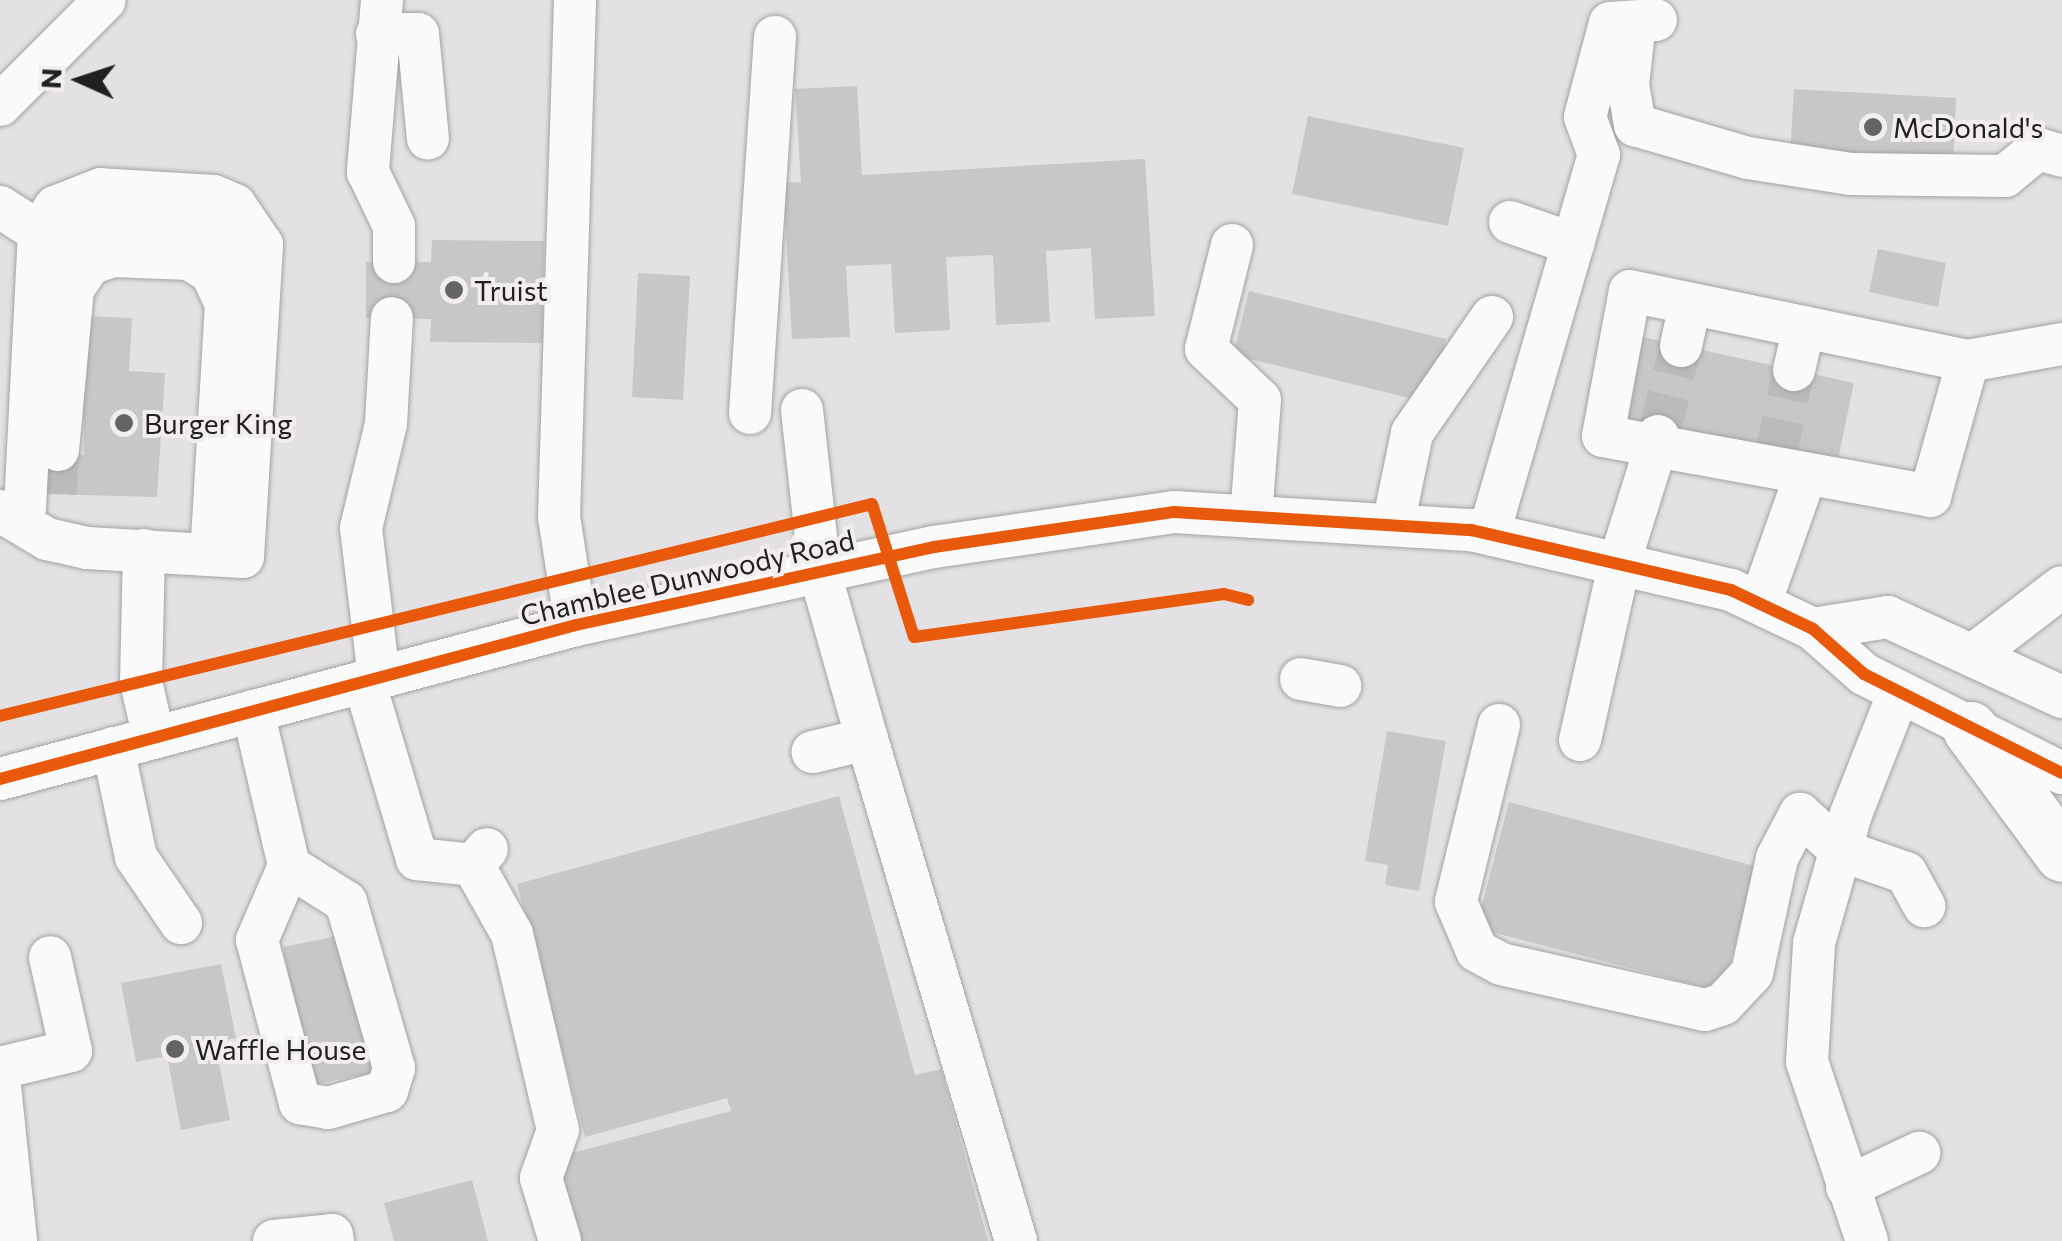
<!DOCTYPE html>
<style>
body{margin:0}
#map{position:relative;width:2062px;height:1241px;overflow:hidden;background:#e3e1e3;font-family:Commissioner,sans-serif}
div>[style]{position:absolute}
.building>*{inset:0;background:#c8c7c8}
.minor-tunnel>*{height:42px;margin-top:-21px;transform-origin:0;background:repeating-linear-gradient(90deg,#bcbabc 0 42px,transparent 0 63px)}
.roads{filter:drop-shadow(0 0 2px #a4a2a4) drop-shadow(0 0 2px #a4a2a4)}
.minor>*{height:42px;margin:-21px;padding:0 21px;transform-origin:21px;border-radius:21px;background:#fbfafb}
.highway>*{height:55px;margin:-27.5px;padding:0 27.5px;transform-origin:27.5px;border-radius:27.5px;background:#fbfafb}
.cycleway>*{height:12px;margin:-6px;padding:0 6px;transform-origin:6px;border-radius:6px;background:#e8590c}
.dots>*{width:28px;height:28px;translate:-50% -50%;box-sizing:border-box;border:5px solid #f2edf1;border-radius:50%}
span{translate:-50% -50%;white-space:nowrap;text-align:center;line-height:1.15;-webkit-text-stroke:8px #f2edf1;paint-order:stroke}
.poi-label{font-size:28px;color:#212021}
.left{translate:0 -50%;text-align:left}
.street-label{font-size:28px;color:#212021}
.north{position:absolute;left:30px;top:30px;width:100px;height:100px;-webkit-text-stroke:8px #f2edf1;paint-order:stroke;rotate:273deg;font-size:28px;font-weight:700;line-height:40px;text-align:center;color:#212021}
.north::after{content:'';display:block;margin:auto;width:35px;height:45px;background:#212021;clip-path:polygon(50% 0,100% 100%,50% 72%,0 100%)}
</style>
<div id="map">
<div class="building">
<i style="clip-path:polygon(857px 86px,862px 175px,1145px 159px,1155px 316px,1095px 319px,1091px 248px,1046px 251px,1050px 322px,996px 325px,993px 255px,946px 257px,950px 330px,895px 333px,891px 264px,846px 266px,850px 337px,792px 339px,783px 183px,801px 182px,795px 89px)"></i>
<i style="clip-path:polygon(1794px 89px,1956px 98px,1953px 165px,1790px 156px)"></i>
<i style="clip-path:polygon(1308px 116px,1464px 148px,1448px 226px,1292px 194px)"></i>
<i style="clip-path:polygon(432px 240px,544px 241px,543px 343px,430px 342px,431px 319px,366px 318px,366px 262px,431px 262px)"></i>
<i style="clip-path:polygon(1878px 249px,1946px 263px,1938px 307px,1869px 292px)"></i>
<i style="clip-path:polygon(638px 273px,690px 276px,683px 400px,632px 397px)"></i>
<i style="clip-path:polygon(1249px 291px,1446px 339px,1430px 403px,1233px 355px)"></i>
<i style="clip-path:polygon(82px 316px,132px 318px,129px 371px,165px 373px,157px 497px,43px 494px,45px 449px,84px 455px)"></i>
<i style="clip-path:polygon(1629px 334px,1854px 383px,1835px 474px,1610px 426px)"></i>
<i style="clip-path:polygon(1387px 731px,1446px 741px,1419px 891px,1385px 885px,1388px 865px,1365px 861px)"></i>
<i style="clip-path:polygon(839px 796px,915px 1075px,941px 1069px,988px 1241px,575px 1241px,553px 1158px,731px 1111px,727px 1098px,585px 1137px,517px 884px)"></i>
<i style="clip-path:polygon(1509px 802px,1755px 866px,1723px 992px,1476px 928px)"></i>
<i style="clip-path:polygon(347px 934px,377px 1072px,311px 1085px,283px 947px)"></i>
<i style="clip-path:polygon(221px 964px,236px 1038px,215px 1042px,230px 1120px,181px 1130px,167px 1056px,136px 1062px,121px 983px)"></i>
<i style="clip-path:polygon(472px 1180px,488px 1241px,394px 1241px,384px 1203px)"></i>
</div>
<div class="minor-tunnel">
<i style="left:1658px;top:436px;width:93px;rotate:-75.7deg"></i>
<i style="left:1774px;top:461px;width:93px;rotate:-77.6deg"></i>
<i style="left:56px;top:494px;width:44px;rotate:-87.4deg"></i>
</div>
<div class="roads">
<div class="minor">
<i style="left:382px;top:0;width:173px;rotate:94.7deg"></i>
<i style="left:368px;top:172px;width:60px;rotate:64.3deg"></i>
<i style="left:394px;top:226px;width:36px;rotate:90deg"></i>
<i style="left:575px;top:0;width:517px;rotate:91.77deg"></i>
<i style="left:559px;top:517px;width:109px;rotate:81.1deg"></i>
<i style="left:1635px;top:22px;width:62px;rotate:96.4deg"></i>
<i style="left:1628px;top:84px;width:42px;rotate:80.3deg"></i>
<i style="left:1635px;top:125px;width:118px;rotate:16.3deg"></i>
<i style="left:1748px;top:158px;width:104px;rotate:8.8deg"></i>
<i style="left:1851px;top:174px;width:154px;rotate:0.7deg"></i>
<i style="left:2005px;top:176px;width:43px;rotate:-39.3deg"></i>
<i style="left:2038px;top:149px;width:25px;rotate:16deg"></i>
<i style="left:377px;top:34px;width:41px"></i>
<i style="left:418px;top:34px;width:105px;rotate:84.6deg"></i>
<i style="left:0;top:105px;width:148px;rotate:-45deg"></i>
<i style="left:0;top:207px;width:46px;rotate:32.7deg"></i>
<i style="left:1510px;top:222px;width:67px;rotate:19.2deg"></i>
<i style="left:1232px;top:245px;width:107px;rotate:104deg"></i>
<i style="left:1206px;top:349px;width:74px;rotate:43.4deg"></i>
<i style="left:1260px;top:400px;width:117px;rotate:94.4deg"></i>
<i style="left:64px;top:293px;width:52px;rotate:-85.6deg"></i>
<i style="left:68px;top:241px;width:22px;rotate:-51deg"></i>
<i style="left:82px;top:224px;width:16px;rotate:-27deg"></i>
<i style="left:96px;top:217px;width:92px;rotate:1.9deg"></i>
<i style="left:188px;top:220px;width:38px;rotate:27deg"></i>
<i style="left:222px;top:237px;width:62px;rotate:86.3deg"></i>
<i style="left:1681px;top:346px;width:43px;rotate:-77.9deg"></i>
<i style="left:1794px;top:370px;width:44px;rotate:-76.9deg"></i>
<i style="left:802px;top:410px;width:164px;rotate:83.7deg"></i>
<i style="left:820px;top:573px;width:173px;rotate:74.2deg"></i>
<i style="left:867px;top:739px;width:56px;rotate:166.5deg"></i>
<i style="left:750px;top:413px;width:377px;rotate:-86.2deg"></i>
<i style="left:1658px;top:436px;width:10px;rotate:101deg"></i>
<i style="left:1656px;top:446px;width:54px;rotate:-169.3deg"></i>
<i style="left:1603px;top:436px;width:147px;rotate:-79.5deg"></i>
<i style="left:1630px;top:291px;width:345px;rotate:11.7deg"></i>
<i style="left:1968px;top:361px;width:96px;rotate:-10.3deg"></i>
<i style="left:58px;top:450px;width:162px;rotate:-84.7deg"></i>
<i style="left:73px;top:289px;width:30px;rotate:-56deg"></i>
<i style="left:90px;top:264px;width:24px;rotate:-19deg"></i>
<i style="left:113px;top:256px;width:76px;rotate:2.3deg"></i>
<i style="left:189px;top:259px;width:26px;rotate:31deg"></i>
<i style="left:211px;top:272px;width:35px;rotate:65deg"></i>
<i style="left:226px;top:304px;width:250px;rotate:93.4deg"></i>
<i style="left:0;top:511px;width:55px;rotate:30.8deg"></i>
<i style="left:47px;top:539px;width:41px;rotate:12.7deg"></i>
<i style="left:87px;top:548px;width:156px;rotate:3.3deg"></i>
<i style="left:243px;top:557px;width:313px;rotate:-86.5deg"></i>
<i style="left:262px;top:245px;width:48px;rotate:-124deg"></i>
<i style="left:235px;top:205px;width:23px;rotate:-157deg"></i>
<i style="left:214px;top:196px;width:113px;rotate:-176.5deg"></i>
<i style="left:101px;top:189px;width:49px;rotate:158.6deg"></i>
<i style="left:55px;top:207px;width:30px;rotate:123deg"></i>
<i style="left:39px;top:232px;width:275px;rotate:92.9deg"></i>
<i style="left:25px;top:507px;width:12px;rotate:125deg"></i>
<i style="left:1393px;top:525px;width:94px;rotate:-78.3deg"></i>
<i style="left:1412px;top:433px;width:141px;rotate:-55.4deg"></i>
<i style="left:1489px;top:533px;width:394px;rotate:-73.8deg"></i>
<i style="left:1599px;top:155px;width:40px;rotate:-110.2deg"></i>
<i style="left:1585px;top:117px;width:97px;rotate:-75.1deg"></i>
<i style="left:1610px;top:23px;width:46px;rotate:-3.7deg"></i>
<i style="left:144px;top:550px;width:132px;rotate:91.3deg"></i>
<i style="left:141px;top:682px;width:57px;rotate:76.9deg"></i>
<i style="left:1761px;top:601px;width:132px;rotate:-70.5deg"></i>
<i style="left:1813px;top:629px;width:76px;rotate:-9.1deg"></i>
<i style="left:1888px;top:617px;width:192px;rotate:24.7deg"></i>
<i style="left:1976px;top:653px;width:108px;rotate:-37.5deg"></i>
<i style="left:379px;top:677px;width:150px;rotate:-96.9deg"></i>
<i style="left:361px;top:528px;width:107px;rotate:-76.5deg"></i>
<i style="left:386px;top:424px;width:106px;rotate:-86.8deg"></i>
<i style="left:1301px;top:679px;width:40px;rotate:10deg"></i>
<i style="left:364px;top:681px;width:186px;rotate:73.4deg"></i>
<i style="left:417px;top:859px;width:56px;rotate:6.1deg"></i>
<i style="left:473px;top:865px;width:21px;rotate:-49deg"></i>
<i style="left:253px;top:711px;width:159px;rotate:76.9deg"></i>
<i style="left:289px;top:866px;width:81px;rotate:113.4deg"></i>
<i style="left:257px;top:940px;width:169px;rotate:75.2deg"></i>
<i style="left:300px;top:1103px;width:28px;rotate:10deg"></i>
<i style="left:328px;top:1108px;width:61px;rotate:-16.1deg"></i>
<i style="left:387px;top:1091px;width:24px;rotate:-73deg"></i>
<i style="left:394px;top:1068px;width:173px;rotate:-106.1deg"></i>
<i style="left:346px;top:902px;width:67px;rotate:-147.7deg"></i>
<i style="left:1499px;top:725px;width:182px;rotate:103.7deg"></i>
<i style="left:1456px;top:902px;width:53px;rotate:66.8deg"></i>
<i style="left:1477px;top:951px;width:27px;rotate:28deg"></i>
<i style="left:1501px;top:964px;width:209px;rotate:12.7deg"></i>
<i style="left:1705px;top:1010px;width:19px;rotate:-18deg"></i>
<i style="left:1723px;top:1004px;width:42px;rotate:-46.9deg"></i>
<i style="left:1752px;top:973px;width:118px;rotate:-77.7deg"></i>
<i style="left:1777px;top:858px;width:50px;rotate:-62.4deg"></i>
<i style="left:1800px;top:814px;width:54px;rotate:42deg"></i>
<i style="left:1840px;top:850px;width:70px;rotate:19.2deg"></i>
<i style="left:1906px;top:873px;width:38px;rotate:61deg"></i>
<i style="left:867px;top:739px;width:524px;rotate:73.47deg"></i>
<i style="left:1580px;top:740px;width:183px;rotate:-77.4deg"></i>
<i style="left:1620px;top:561px;width:121px;rotate:-72.6deg"></i>
<i style="left:1656px;top:446px;width:279px;rotate:10.3deg"></i>
<i style="left:1930px;top:496px;width:140px;rotate:-74.3deg"></i>
<i style="left:113px;top:748px;width:111px;rotate:78.1deg"></i>
<i style="left:136px;top:857px;width:80px;rotate:55.7deg"></i>
<i style="left:0;top:779px;width:596px;rotate:-14.97deg"></i>
<i style="left:576px;top:625px;width:366px;rotate:-12.3deg"></i>
<i style="left:934px;top:547px;width:243px;rotate:-8.3deg"></i>
<i style="left:1174px;top:512px;width:298px;rotate:3.5deg"></i>
<i style="left:1471px;top:530px;width:267px;rotate:13deg"></i>
<i style="left:1731px;top:590px;width:91px;rotate:25.4deg"></i>
<i style="left:1813px;top:629px;width:68px;rotate:41.4deg"></i>
<i style="left:1864px;top:674px;width:221px;rotate:26.6deg"></i>
<i style="left:473px;top:865px;width:79px;rotate:60.5deg"></i>
<i style="left:512px;top:934px;width:201px;rotate:76.8deg"></i>
<i style="left:558px;top:1130px;width:51px;rotate:109.5deg"></i>
<i style="left:541px;top:1178px;width:66px;rotate:73.2deg"></i>
<i style="left:0;top:1068px;width:73px;rotate:-13.5deg"></i>
<i style="left:71px;top:1051px;width:96px;rotate:-102.6deg"></i>
<i style="left:0;top:1086px;width:156px;rotate:84.1deg"></i>
<i style="left:1847px;top:1187px;width:80px;rotate:-25.3deg"></i>
<i style="left:274px;top:1241px;width:58px;rotate:-5.9deg"></i>
<i style="left:332px;top:1235px;width:6px;rotate:81deg"></i>
<i style="left:1867px;top:1241px;width:189px;rotate:-108.5deg"></i>
<i style="left:1807px;top:1062px;width:119px;rotate:-86.6deg"></i>
<i style="left:1814px;top:943px;width:134px;rotate:-74deg"></i>
<i style="left:1851px;top:814px;width:131px;rotate:-68.5deg"></i>
</div>
<div class="highway">
<i style="left:1970px;top:729px;width:155px;rotate:53.6deg"></i>
</div>
</div>
<div class="cycleway">
<i style="left:0;top:716px;width:897px;rotate:-13.66deg"></i>
<i style="left:872px;top:504px;width:139px;rotate:72.5deg"></i>
<i style="left:914px;top:637px;width:313px;rotate:-7.9deg"></i>
<i style="left:1224px;top:594px;width:25px;rotate:14deg"></i>
<i style="left:0;top:779px;width:596px;rotate:-14.97deg"></i>
<i style="left:576px;top:625px;width:366px;rotate:-12.3deg"></i>
<i style="left:934px;top:547px;width:243px;rotate:-8.3deg"></i>
<i style="left:1174px;top:512px;width:298px;rotate:3.5deg"></i>
<i style="left:1471px;top:530px;width:267px;rotate:13deg"></i>
<i style="left:1731px;top:590px;width:91px;rotate:25.4deg"></i>
<i style="left:1813px;top:629px;width:68px;rotate:41.4deg"></i>
<i style="left:1864px;top:674px;width:221px;rotate:26.6deg"></i>
</div>
<div class="dots">
<i style="left:1873px;top:127px;background:#656465"></i>
<i style="left:454px;top:290px;background:#656465"></i>
<i style="left:124px;top:423px;background:#656465"></i>
<i style="left:175px;top:1049px;background:#656465"></i>
</div>
<div class="poi-label">
<span class="left" style="left:1893px;top:127px">McDonald's</span>
<span class="left" style="left:474px;top:290px">Truist</span>
<span class="left" style="left:144px;top:423px">Burger King</span>
<span class="left" style="left:195px;top:1049px">Waffle House</span>
</div>
<div class="street-label">
<span style="left:687px;top:577px;rotate:-13deg">Chamblee Dunwoody Road</span>
</div>
<div class="north">N</div>
</div>
